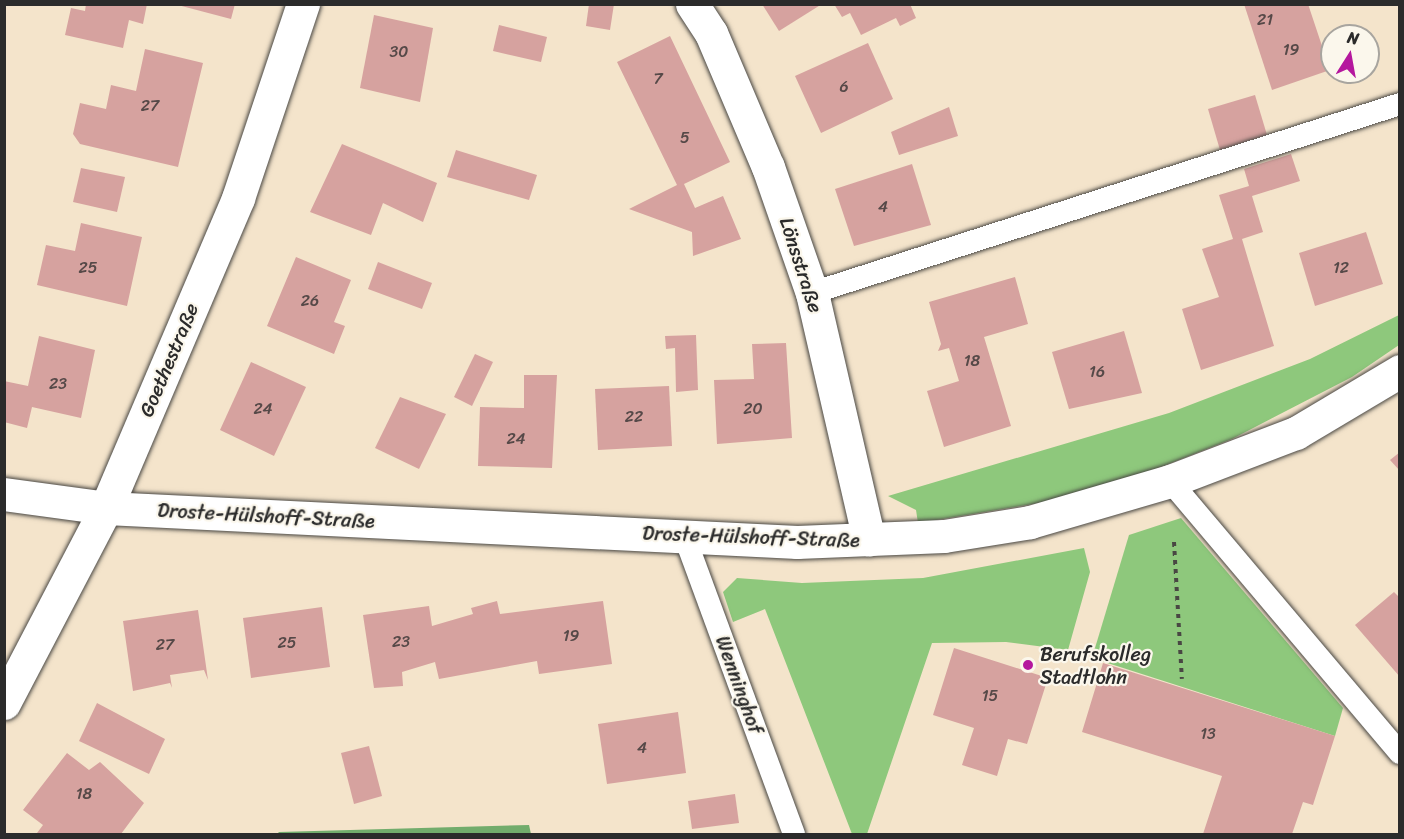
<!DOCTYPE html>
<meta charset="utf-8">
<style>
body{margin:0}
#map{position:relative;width:1404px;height:839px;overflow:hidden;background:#f4e4cb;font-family:Sriracha,sans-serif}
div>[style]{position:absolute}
.green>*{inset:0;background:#8ec87c}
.forest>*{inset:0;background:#72ac6c}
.building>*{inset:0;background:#d6a29f}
.path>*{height:4px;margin-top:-2px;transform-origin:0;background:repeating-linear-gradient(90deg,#494743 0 4.5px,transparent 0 9px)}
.roads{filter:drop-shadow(0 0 2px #494743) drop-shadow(0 0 2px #494743)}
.service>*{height:22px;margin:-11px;padding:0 11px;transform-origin:11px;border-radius:11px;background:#fff}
.minor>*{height:33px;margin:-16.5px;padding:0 16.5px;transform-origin:16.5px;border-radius:16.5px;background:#fff}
.dots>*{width:16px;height:16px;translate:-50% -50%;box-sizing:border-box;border:3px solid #fbf7ec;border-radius:50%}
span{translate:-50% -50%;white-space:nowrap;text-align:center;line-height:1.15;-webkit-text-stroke:4.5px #fbf7ec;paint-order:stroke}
.number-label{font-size:16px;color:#564948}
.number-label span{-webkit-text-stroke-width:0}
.street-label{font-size:20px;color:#2b2b2b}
.poi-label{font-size:20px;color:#2b2b2b}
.left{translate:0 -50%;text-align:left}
.frame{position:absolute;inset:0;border:6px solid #2b2b2b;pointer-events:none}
.north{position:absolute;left:1320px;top:24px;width:60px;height:60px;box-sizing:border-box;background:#fbf7ec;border:2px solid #a8a59f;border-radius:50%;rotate:11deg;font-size:16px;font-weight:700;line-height:24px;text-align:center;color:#2b2b2b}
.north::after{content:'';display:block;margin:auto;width:21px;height:27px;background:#b5179e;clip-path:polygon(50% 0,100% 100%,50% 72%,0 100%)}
</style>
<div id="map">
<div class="green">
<i style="clip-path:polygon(1399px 315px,1399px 345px,1352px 377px,1232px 439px,1143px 474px,1045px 502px,918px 523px,916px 510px,888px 496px,1169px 413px,1310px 359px)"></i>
<i style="clip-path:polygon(1181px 518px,1343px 708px,1335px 736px,1092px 658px,1129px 535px)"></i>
<i style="clip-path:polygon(1084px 548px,1090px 572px,1068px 650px,1006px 642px,932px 643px,867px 834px,852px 834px,765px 609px,733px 622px,723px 592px,737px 578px,802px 583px,923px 578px)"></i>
</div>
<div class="forest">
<i style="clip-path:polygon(529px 825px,531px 834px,277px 834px,279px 832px)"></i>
</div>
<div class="building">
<i style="clip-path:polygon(86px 4px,147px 4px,143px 24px,129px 20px,123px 48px,65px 35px,71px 8px,85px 11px)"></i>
<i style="clip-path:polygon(174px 4px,235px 4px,231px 19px)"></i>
<i style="clip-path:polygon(589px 4px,614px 4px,610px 30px,586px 26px)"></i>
<i style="clip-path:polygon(762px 4px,822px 4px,779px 31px)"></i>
<i style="clip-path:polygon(834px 4px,910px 4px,916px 18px,900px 26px,896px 18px,861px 35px,850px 13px,842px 17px)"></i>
<i style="clip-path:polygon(1244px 4px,1308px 4px,1330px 70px,1272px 90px)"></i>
<i style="clip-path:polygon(374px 15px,433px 28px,420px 102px,360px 88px)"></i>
<i style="clip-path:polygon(499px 25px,547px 37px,541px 62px,493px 51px)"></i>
<i style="clip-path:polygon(670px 36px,730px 162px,684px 184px,695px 208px,723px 196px,741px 239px,693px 256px,692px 232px,629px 209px,677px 185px,617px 62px)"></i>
<i style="clip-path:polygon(868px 43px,893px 99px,821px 133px,795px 76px)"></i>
<i style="clip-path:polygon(145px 49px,203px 63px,178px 167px,80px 144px,73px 134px,80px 103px,106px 109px,111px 85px,136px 91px)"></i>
<i style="clip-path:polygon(1255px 95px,1267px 135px,1220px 150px,1208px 109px)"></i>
<i style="clip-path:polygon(949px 107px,958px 136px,899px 155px,891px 132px)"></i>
<i style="clip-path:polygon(342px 144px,437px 183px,423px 222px,383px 203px,371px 235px,310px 212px)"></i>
<i style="clip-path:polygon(456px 150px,537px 175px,529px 200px,447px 177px)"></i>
<i style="clip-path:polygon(1291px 154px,1300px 181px,1252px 196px,1263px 232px,1242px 239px,1274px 346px,1201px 370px,1182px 309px,1219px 297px,1202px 249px,1233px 239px,1219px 195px,1249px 186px,1244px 169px)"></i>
<i style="clip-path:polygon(912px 164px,931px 225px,854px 246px,835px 189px)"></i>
<i style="clip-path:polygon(81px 168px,125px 177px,117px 212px,73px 202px)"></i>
<i style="clip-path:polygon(81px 223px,142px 237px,127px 306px,37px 285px,46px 245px,75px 251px)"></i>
<i style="clip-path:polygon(1366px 232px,1383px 284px,1315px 306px,1299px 253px)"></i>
<i style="clip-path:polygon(296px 257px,351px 280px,334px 322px,345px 326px,334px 354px,267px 326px)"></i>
<i style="clip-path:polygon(378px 262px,432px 283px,422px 309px,368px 289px)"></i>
<i style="clip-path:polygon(1015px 277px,1028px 324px,984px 337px,1011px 426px,944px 447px,927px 391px,959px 381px,949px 348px,938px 351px,941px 344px,929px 302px)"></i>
<i style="clip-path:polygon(1124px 331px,1142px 393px,1069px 409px,1052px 352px)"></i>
<i style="clip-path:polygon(696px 335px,698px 390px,676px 392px,675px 348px,666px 349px,665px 336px)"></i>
<i style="clip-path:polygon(39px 336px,95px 350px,81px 418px,32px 407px,27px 428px,4px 422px,4px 381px,28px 386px)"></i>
<i style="clip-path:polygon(786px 343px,792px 438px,717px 444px,714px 380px,754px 379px,752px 344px)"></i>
<i style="clip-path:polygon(475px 354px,493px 362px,472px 406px,454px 397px)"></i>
<i style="clip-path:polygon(251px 362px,306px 387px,274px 456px,220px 430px)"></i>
<i style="clip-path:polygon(524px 375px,557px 375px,552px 468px,478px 466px,480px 407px,524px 408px)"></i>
<i style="clip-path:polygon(669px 386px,672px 446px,598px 450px,595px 389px)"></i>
<i style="clip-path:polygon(400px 397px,446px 414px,419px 469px,375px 448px)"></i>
<i style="clip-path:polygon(1400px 452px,1400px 471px,1390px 460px)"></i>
<i style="clip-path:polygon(1394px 592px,1400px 598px,1400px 677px,1355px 625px)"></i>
<i style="clip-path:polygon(497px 601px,500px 614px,603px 601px,612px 664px,539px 674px,537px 661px,439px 679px,435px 662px,402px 672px,403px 686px,374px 688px,363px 615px,429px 606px,432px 626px,473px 614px,471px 608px)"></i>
<i style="clip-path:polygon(322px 607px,330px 667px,251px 678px,243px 618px)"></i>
<i style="clip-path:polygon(198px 610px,208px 680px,204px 670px,170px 675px,172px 688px,170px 683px,133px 691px,123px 621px)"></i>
<i style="clip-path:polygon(954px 648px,1048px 678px,1027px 744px,1008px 739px,997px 776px,962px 765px,974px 728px,933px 715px)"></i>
<i style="clip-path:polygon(1103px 663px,1335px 736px,1313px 805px,1303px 802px,1292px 834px,1203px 834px,1222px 776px,1082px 732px)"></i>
<i style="clip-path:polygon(97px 703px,165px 739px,149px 774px,79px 741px)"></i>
<i style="clip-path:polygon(678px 712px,686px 773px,607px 784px,598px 724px)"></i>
<i style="clip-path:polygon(369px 746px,382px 796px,354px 804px,341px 753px)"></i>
<i style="clip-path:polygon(67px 753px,89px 770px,100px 762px,144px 803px,121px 834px,37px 833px,43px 825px,23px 810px)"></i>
<i style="clip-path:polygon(735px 794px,739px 823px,692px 829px,688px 801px)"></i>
</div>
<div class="path">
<i style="left:1174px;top:542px;width:137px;rotate:86.7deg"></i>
</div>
<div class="roads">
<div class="service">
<i style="left:812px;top:293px;width:618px;rotate:-17.82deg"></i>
<i style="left:1170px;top:481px;width:356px;rotate:49.8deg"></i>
<i style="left:684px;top:535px;width:319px;rotate:69.8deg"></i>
</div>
<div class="minor">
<i style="left:692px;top:4px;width:35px;rotate:57deg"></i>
<i style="left:711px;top:33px;width:146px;rotate:67deg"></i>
<i style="left:768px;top:167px;width:133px;rotate:70.8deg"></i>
<i style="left:812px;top:293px;width:253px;rotate:77deg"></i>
<i style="left:4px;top:494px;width:103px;rotate:7.8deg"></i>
<i style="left:106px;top:508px;width:692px;rotate:2.82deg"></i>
<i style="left:797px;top:542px;width:147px;rotate:-2.3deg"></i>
<i style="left:944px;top:536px;width:87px;rotate:-9.2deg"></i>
<i style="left:1030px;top:522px;width:146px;rotate:-16.3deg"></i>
<i style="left:1170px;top:481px;width:135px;rotate:-20.9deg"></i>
<i style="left:1296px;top:433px;width:121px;rotate:-30.8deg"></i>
<i style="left:4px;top:703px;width:220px;rotate:-62.4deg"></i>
<i style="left:106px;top:508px;width:337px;rotate:-66.9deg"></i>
<i style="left:238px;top:198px;width:205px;rotate:-71.5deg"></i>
</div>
</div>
<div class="dots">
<i style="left:1028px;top:665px;background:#b5179e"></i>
</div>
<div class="number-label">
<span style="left:1265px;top:20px">21</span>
<span style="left:1291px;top:50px">19</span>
<span style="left:399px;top:52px">30</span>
<span style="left:658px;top:79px">7</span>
<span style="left:844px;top:87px">6</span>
<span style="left:150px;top:106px">27</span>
<span style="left:685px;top:138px">5</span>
<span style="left:883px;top:207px">4</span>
<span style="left:88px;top:268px">25</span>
<span style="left:1341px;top:268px">12</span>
<span style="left:310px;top:301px">26</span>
<span style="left:972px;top:361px">18</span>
<span style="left:1097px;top:372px">16</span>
<span style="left:58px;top:384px">23</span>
<span style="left:263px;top:409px">24</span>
<span style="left:753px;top:409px">20</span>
<span style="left:634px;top:417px">22</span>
<span style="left:516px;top:439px">24</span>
<span style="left:571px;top:636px">19</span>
<span style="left:401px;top:642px">23</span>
<span style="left:287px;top:643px">25</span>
<span style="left:165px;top:645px">27</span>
<span style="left:990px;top:696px">15</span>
<span style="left:1208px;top:734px">13</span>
<span style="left:642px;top:748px">4</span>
<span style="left:84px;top:794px">18</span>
</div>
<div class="street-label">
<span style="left:801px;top:265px;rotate:72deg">Lönsstraße</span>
<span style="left:169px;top:360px;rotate:-67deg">Goethestraße</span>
<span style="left:266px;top:516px;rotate:3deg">Droste-Hülshoff-Straße</span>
<span style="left:751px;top:537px;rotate:2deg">Droste-Hülshoff-Straße</span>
<span style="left:739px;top:685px;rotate:70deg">Wenninghof</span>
</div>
<div class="poi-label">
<span class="left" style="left:1040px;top:666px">Berufskolleg<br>Stadtlohn</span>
</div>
<div class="frame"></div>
<div class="north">N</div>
</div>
